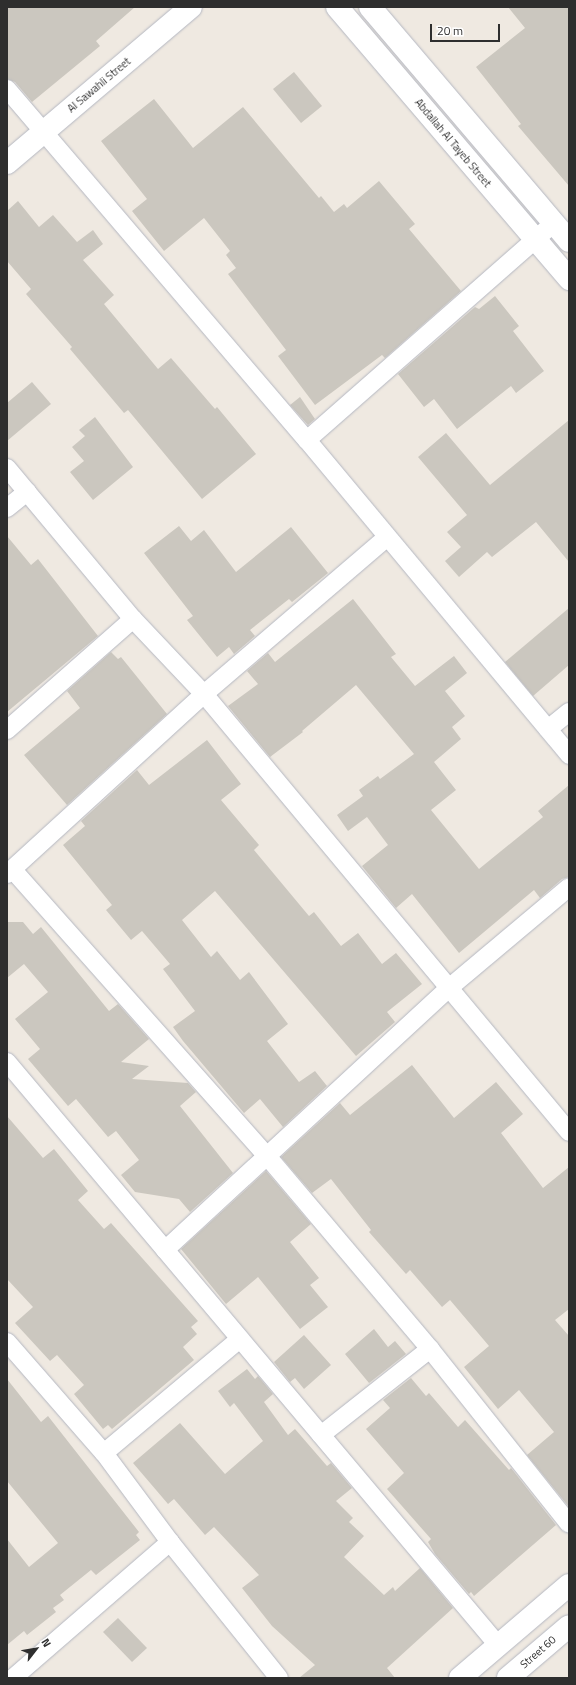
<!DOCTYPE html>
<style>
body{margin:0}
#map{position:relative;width:576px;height:1685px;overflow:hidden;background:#efe9e1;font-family:"Titillium Web",sans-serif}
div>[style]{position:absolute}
.building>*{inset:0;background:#cbc7bf}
.roads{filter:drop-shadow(0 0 1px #b4b7c1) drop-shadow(0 0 1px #b4b7c1)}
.street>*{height:18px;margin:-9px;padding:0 9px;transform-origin:9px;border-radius:9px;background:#fff}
.secondary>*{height:22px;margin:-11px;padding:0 11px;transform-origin:11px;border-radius:11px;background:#fff}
span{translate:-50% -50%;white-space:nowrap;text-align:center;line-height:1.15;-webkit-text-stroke:3px #fff;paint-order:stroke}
.street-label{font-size:11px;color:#2e2e2e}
.frame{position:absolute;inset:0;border:8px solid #2e2e2e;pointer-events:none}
.north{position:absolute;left:16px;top:1629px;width:40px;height:40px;-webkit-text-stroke:3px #fff;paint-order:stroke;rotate:59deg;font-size:11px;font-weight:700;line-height:16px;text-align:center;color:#2e2e2e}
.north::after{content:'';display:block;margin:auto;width:14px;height:18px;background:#2e2e2e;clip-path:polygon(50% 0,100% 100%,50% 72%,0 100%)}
.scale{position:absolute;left:430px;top:24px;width:70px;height:18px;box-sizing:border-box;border:2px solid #2e2e2e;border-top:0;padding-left:5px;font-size:12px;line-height:14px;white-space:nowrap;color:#2e2e2e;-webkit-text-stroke:3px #fff;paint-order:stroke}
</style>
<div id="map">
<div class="building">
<i style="clip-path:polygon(7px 7px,135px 7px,96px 41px,100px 46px,32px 102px,15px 82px,7px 79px)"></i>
<i style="clip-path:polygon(508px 7px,569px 7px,569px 186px,518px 126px,521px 124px,476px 67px,525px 28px)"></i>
<i style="clip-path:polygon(294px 72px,322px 106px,301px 123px,273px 89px)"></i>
<i style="clip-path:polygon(154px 99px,193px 148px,243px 107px,319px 198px,321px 196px,334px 212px,344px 204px,347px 208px,379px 181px,415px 224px,409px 229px,461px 291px,385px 358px,382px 355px,315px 405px,278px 356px,286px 350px,228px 274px,236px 268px,226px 255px,230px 251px,204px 218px,164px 251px,132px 211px,147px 199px,101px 141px)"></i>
<i style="clip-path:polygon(18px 201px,39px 227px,53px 215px,77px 242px,93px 230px,103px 244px,83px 260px,114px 295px,104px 304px,158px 369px,171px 358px,215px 409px,217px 407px,256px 454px,202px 499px,128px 410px,124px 413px,70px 349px,72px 347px,26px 294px,31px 289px,7px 261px,7px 211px)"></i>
<i style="clip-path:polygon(495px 296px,519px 326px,513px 331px,544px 371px,516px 393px,511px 386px,457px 429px,434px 399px,424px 407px,398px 374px,475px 307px,479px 309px)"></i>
<i style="clip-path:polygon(32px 382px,51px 404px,7px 441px,7px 403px)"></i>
<i style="clip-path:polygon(300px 397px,315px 419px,308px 425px,290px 405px)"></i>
<i style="clip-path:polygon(95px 417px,133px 467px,93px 500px,70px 472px,84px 461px,72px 447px,85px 436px,79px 430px)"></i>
<i style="clip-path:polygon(569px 420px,569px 562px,536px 522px,492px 557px,487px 552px,459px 577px,445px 561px,461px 547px,447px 532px,467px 515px,418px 457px,446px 433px,490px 485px)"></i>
<i style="clip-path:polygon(179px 526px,191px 541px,204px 530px,236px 572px,291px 527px,328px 573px,292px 602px,289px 599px,250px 630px,255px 636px,234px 654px,229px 647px,217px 657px,187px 620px,193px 616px,144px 553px)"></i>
<i style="clip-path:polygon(7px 536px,31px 565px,38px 559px,98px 636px,7px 712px)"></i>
<i style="clip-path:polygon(353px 599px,396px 654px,391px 657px,415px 686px,454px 656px,467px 673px,445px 691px,465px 716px,452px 727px,461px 739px,434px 762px,456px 790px,431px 810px,479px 869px,543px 817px,538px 811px,569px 785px,569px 877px,562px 879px,540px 898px,534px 890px,459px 953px,412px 894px,396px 908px,362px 866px,388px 845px,367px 817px,348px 831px,337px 815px,363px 796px,359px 790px,378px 776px,380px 779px,414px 754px,356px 685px,302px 731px,303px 732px,270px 757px,228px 706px,258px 684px,247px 671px,268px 653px,275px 662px)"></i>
<i style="clip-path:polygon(569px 608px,569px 665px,533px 696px,505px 662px)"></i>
<i style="clip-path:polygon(111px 652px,118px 659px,121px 657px,167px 714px,67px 805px,24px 755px,80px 708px,67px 691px)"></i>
<i style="clip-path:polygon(207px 740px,241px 784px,221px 800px,259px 845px,254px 850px,309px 916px,314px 912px,341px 946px,358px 933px,382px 964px,396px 953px,422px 984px,387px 1012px,395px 1022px,356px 1056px,215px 891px,182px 920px,211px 957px,217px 951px,240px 980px,249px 972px,288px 1024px,267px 1041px,299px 1082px,315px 1071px,327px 1086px,283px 1127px,260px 1099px,244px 1113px,183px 1041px,173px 1027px,195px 1011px,163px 969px,170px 964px,142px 931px,131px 940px,106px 910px,112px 905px,63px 845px,85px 826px,81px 821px,137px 770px,149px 785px)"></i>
<i style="clip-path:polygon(7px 922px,23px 922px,33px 934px,41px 927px,109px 1011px,118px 1004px,149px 1039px,121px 1062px,149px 1066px,132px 1079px,188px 1083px,196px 1092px,180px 1106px,233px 1173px,190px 1212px,179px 1199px,135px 1192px,121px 1175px,139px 1160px,116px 1131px,108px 1137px,76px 1099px,68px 1106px,28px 1059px,40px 1049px,15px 1019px,48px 992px,24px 964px,7px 978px)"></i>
<i style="clip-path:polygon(412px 1065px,454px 1118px,496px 1082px,523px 1114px,501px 1133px,543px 1188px,569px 1167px,569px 1309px,555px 1320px,569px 1336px,569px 1507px,527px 1455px,554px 1432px,519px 1390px,498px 1409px,464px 1367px,489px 1346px,450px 1300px,442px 1307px,410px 1270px,406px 1274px,369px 1232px,371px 1230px,331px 1179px,312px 1193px,281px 1157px,340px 1103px,350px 1115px)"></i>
<i style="clip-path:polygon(7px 1116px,43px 1158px,54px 1149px,88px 1191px,78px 1200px,104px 1229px,111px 1223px,198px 1321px,191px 1327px,197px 1334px,183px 1347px,194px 1360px,112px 1429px,108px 1425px,103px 1429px,74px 1394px,84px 1385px,57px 1355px,50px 1361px,15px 1323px,33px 1307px,7px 1279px)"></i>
<i style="clip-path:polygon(266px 1171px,311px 1224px,290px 1242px,319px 1278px,310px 1285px,328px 1307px,300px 1329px,258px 1277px,226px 1304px,181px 1249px)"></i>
<i style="clip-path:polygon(374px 1329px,388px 1347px,395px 1341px,406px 1354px,369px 1383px,345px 1354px)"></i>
<i style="clip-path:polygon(304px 1335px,331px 1365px,304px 1389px,295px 1378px,290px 1382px,274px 1362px)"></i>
<i style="clip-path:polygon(247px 1369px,255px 1379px,258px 1376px,273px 1394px,264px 1402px,288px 1435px,295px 1429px,327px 1466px,331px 1463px,352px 1488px,336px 1501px,353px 1518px,349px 1522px,364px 1536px,344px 1557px,384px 1595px,393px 1587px,395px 1591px,420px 1568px,453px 1608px,387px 1668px,395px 1678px,299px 1678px,315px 1665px,272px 1626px,242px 1588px,259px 1575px,214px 1527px,205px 1535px,174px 1499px,168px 1504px,133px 1463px,180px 1423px,225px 1474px,263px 1441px,234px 1403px,230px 1407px,218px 1391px)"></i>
<i style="clip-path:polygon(411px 1378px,426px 1396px,429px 1393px,458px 1427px,465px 1420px,509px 1470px,511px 1468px,556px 1525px,474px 1596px,471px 1592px,469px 1594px,435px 1554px,428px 1542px,431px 1539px,387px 1489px,404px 1473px,366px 1429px,390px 1408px,383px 1400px)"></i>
<i style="clip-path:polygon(7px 1379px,41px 1422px,48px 1416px,139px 1532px,136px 1535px,140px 1540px,96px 1575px,91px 1570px,60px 1595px,64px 1600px,53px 1608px,56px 1612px,27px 1635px,24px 1631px,7px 1645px,7px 1539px,29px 1567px,58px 1543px,7px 1481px)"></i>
<i style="clip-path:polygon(118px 1618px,147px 1648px,132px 1662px,103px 1632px)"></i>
</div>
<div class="roads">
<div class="street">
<i style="left:7px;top:89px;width:462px;rotate:49.5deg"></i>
<i style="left:307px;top:440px;width:410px;rotate:50.2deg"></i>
<i style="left:307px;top:440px;width:329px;rotate:-41.3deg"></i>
<i style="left:7px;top:468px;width:197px;rotate:50.2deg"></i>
<i style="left:133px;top:619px;width:103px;rotate:46.6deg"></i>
<i style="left:204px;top:694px;width:570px;rotate:50.19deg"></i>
<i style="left:7px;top:508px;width:26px;rotate:-39deg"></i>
<i style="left:548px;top:729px;width:27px;rotate:-39deg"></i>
<i style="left:7px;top:730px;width:168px;rotate:-41.4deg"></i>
<i style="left:13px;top:870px;width:383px;rotate:48.4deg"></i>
<i style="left:267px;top:1156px;width:253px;rotate:49.8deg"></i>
<i style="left:430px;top:1349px;width:223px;rotate:51.5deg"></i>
<i style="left:7px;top:874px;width:267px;rotate:-42.4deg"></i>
<i style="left:204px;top:694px;width:241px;rotate:-40.6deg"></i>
<i style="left:7px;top:1062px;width:762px;rotate:49.9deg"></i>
<i style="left:165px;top:1250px;width:388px;rotate:-42.7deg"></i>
<i style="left:450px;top:987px;width:155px;rotate:-40deg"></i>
<i style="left:7px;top:1342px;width:147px;rotate:48.9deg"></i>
<i style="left:104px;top:1453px;width:111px;rotate:53.4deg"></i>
<i style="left:170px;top:1542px;width:174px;rotate:51.3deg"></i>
<i style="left:321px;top:1435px;width:139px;rotate:-38.3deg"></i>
<i style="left:104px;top:1453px;width:177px;rotate:-40deg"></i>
<i style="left:13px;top:1678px;width:208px;rotate:-40.9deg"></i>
</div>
<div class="secondary">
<i style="left:337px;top:7px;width:358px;rotate:49.5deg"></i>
<i style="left:370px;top:7px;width:307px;rotate:49.6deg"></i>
<i style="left:7px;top:163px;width:241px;rotate:-40.3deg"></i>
<i style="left:460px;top:1678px;width:143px;rotate:-40.5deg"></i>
<i style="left:508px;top:1678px;width:80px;rotate:-40.4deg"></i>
</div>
</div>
<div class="street-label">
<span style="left:99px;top:85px;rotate:-40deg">Al Sawahli Street</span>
<span style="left:453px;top:143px;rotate:50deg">Abdallah Al Tayeb Street</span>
<span style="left:538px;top:1652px;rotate:-41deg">Street 60</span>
</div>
<div class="frame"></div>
<div class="north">N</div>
<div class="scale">20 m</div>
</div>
